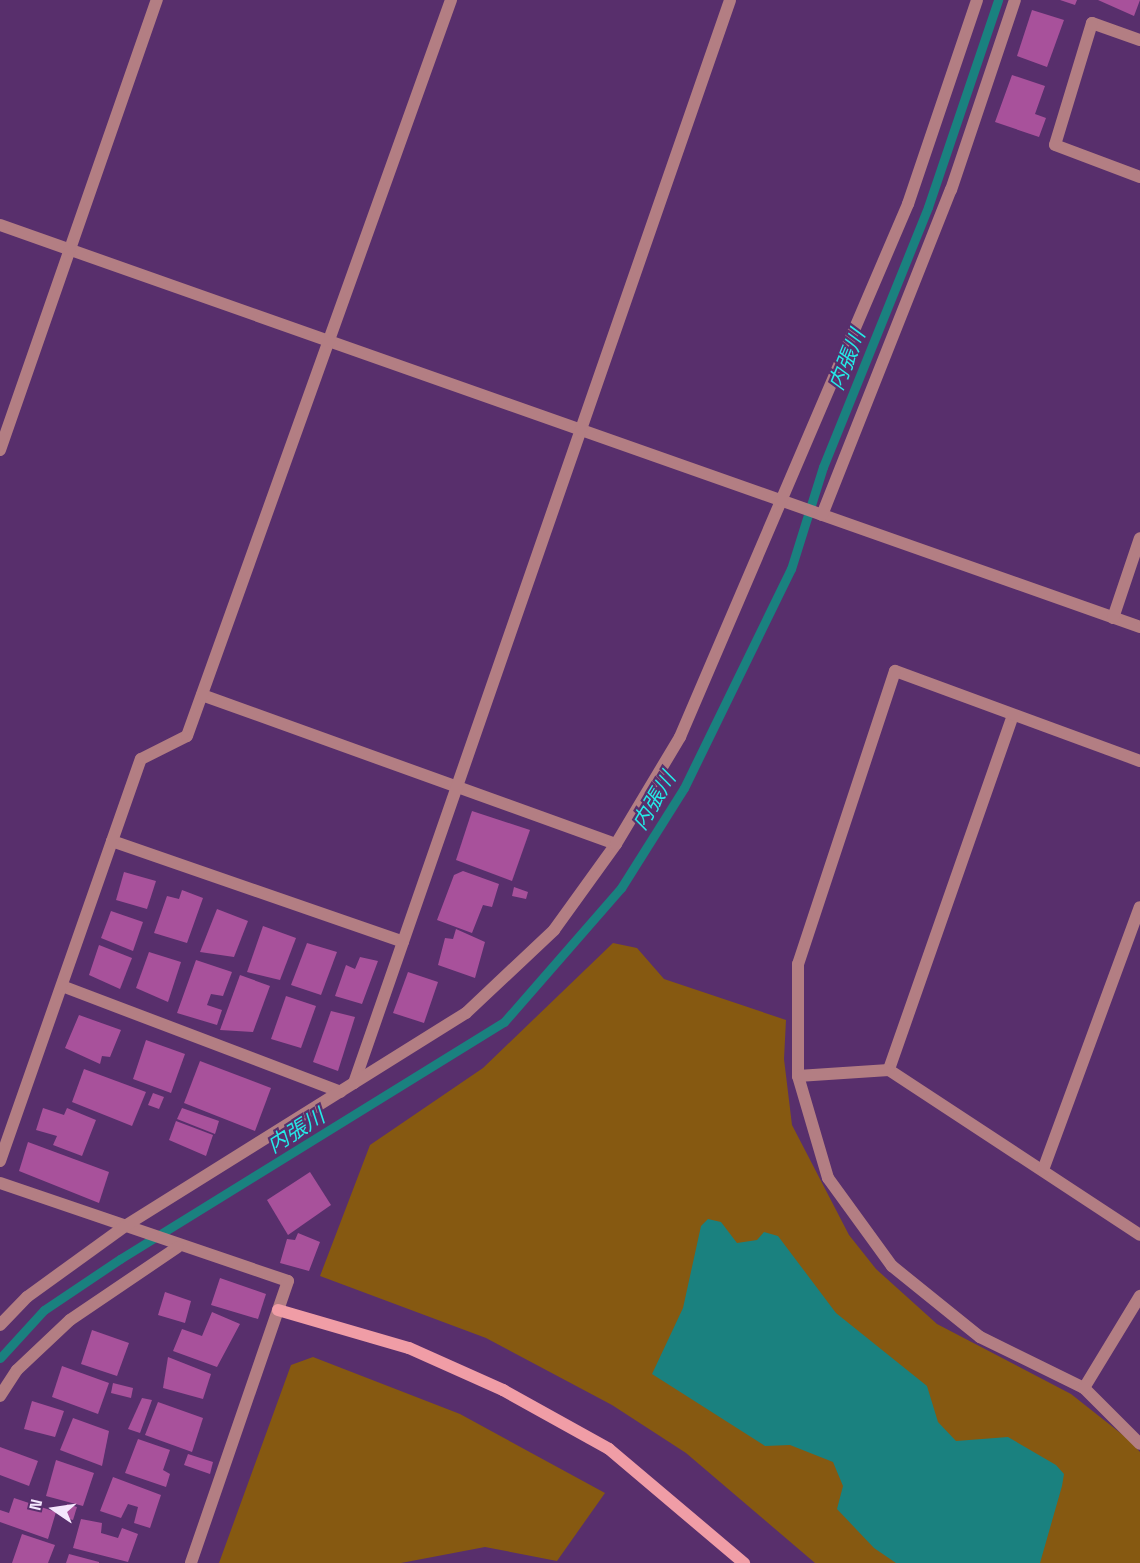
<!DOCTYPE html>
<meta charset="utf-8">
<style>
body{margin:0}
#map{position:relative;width:1140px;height:1563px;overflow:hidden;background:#582f6c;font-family:"Space Grotesk","Noto Sans JP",sans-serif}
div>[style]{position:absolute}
.green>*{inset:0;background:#865911}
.water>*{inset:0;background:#1a817f}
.stream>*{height:9px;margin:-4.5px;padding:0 4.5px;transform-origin:4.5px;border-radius:4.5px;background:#1a817f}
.building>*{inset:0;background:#a8519b}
.street>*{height:12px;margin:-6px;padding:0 6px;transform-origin:6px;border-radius:6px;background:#b37e83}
.secondary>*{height:12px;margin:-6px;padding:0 6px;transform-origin:6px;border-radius:6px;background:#f09da6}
span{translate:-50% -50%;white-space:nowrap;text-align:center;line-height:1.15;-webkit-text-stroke:4.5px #582f6c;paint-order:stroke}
.water-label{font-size:21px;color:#24eae7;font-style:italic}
.north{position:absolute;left:24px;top:1479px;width:60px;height:60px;-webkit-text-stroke:4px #582f6c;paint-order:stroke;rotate:283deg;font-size:16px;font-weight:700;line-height:24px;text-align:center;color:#f4e6fc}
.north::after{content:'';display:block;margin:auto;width:21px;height:27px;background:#f4e6fc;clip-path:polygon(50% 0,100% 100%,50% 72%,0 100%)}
</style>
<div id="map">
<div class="green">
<i style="clip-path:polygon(613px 943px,637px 948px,664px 979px,786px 1020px,784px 1059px,792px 1125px,849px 1235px,876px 1269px,937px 1324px,1071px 1394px,1128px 1439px,1140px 1452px,1140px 1563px,815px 1563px,686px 1453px,612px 1405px,486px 1338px,320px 1276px,370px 1145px,483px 1068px)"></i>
<i style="clip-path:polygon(313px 1357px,460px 1414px,605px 1493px,557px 1561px,485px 1547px,401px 1563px,219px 1563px,291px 1365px)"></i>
</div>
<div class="water">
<i style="clip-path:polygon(708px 1219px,721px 1222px,737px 1243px,757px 1240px,764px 1232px,778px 1236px,836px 1313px,927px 1386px,938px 1422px,956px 1441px,1008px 1437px,1056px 1465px,1064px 1474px,1062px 1486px,1040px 1563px,896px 1563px,874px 1548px,837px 1509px,843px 1486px,833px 1462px,790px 1445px,765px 1446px,652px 1374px,683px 1308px,701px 1226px)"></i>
</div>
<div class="stream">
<i style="left:0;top:1358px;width:65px;rotate:-47.5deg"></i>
<i style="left:44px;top:1310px;width:92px;rotate:-33.9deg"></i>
<i style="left:120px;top:1259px;width:451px;rotate:-31.7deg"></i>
<i style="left:504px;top:1022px;width:178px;rotate:-48.9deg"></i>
<i style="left:621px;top:888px;width:118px;rotate:-57.8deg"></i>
<i style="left:684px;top:788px;width:244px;rotate:-64deg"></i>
<i style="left:791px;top:569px;width:107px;rotate:-72.6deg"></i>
<i style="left:823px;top:467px;width:280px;rotate:-68deg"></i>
<i style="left:928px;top:207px;width:219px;rotate:-71.3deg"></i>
</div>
<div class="building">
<i style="clip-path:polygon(1060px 0,1077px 0,1075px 5px)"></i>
<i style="clip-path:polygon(1098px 0,1140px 0,1134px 16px)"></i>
<i style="clip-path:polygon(1032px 10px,1064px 20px,1047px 67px,1017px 56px)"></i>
<i style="clip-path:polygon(1012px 75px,1045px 86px,1035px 114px,1046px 118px,1039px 137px,995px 122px)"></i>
<i style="clip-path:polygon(472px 811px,530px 830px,512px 881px,456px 860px)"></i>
<i style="clip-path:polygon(463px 871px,499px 884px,492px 907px,483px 905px,472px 933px,437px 920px,454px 875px)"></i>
<i style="clip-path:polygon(124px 872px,156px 881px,147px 909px,116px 900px)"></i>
<i style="clip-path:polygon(514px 887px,528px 892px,526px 899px,512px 896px)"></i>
<i style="clip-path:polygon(182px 890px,203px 898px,187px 943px,154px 933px,167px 896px,179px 899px)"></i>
<i style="clip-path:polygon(217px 909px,248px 921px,234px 957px,200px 952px)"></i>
<i style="clip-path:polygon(111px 911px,143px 922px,133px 951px,101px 938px)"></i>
<i style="clip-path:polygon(263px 926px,296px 938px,280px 980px,247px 972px)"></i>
<i style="clip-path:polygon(456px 929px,485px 942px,475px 978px,438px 965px,445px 938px,453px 939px)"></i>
<i style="clip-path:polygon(307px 943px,337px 952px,321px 995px,291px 985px)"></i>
<i style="clip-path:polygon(99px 945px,132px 958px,120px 989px,89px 975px)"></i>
<i style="clip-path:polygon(149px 952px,181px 962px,168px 1002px,136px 988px)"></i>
<i style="clip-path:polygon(360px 957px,378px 961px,362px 1004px,335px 996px,346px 965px,355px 969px)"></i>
<i style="clip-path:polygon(196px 960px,232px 972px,223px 996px,211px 994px,207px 1005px,222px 1010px,217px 1025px,177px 1013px)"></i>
<i style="clip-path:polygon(408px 972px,438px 982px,424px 1023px,393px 1013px)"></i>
<i style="clip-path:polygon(240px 975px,270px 986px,253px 1032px,220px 1030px)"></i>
<i style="clip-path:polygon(286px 996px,316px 1006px,301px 1048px,271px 1039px)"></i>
<i style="clip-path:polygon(331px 1011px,355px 1017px,338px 1071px,313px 1062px)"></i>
<i style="clip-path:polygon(79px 1015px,121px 1030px,110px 1057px,102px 1056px,100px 1064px,65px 1048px)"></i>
<i style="clip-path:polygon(146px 1040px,185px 1054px,171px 1093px,133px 1079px)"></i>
<i style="clip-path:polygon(200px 1061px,271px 1088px,255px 1131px,184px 1103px)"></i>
<i style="clip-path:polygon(84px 1069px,146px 1092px,132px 1126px,72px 1102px)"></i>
<i style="clip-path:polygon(153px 1093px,164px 1097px,159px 1109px,148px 1105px)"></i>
<i style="clip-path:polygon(43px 1108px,64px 1115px,67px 1108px,96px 1120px,82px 1156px,53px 1145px,57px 1136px,36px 1130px)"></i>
<i style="clip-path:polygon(182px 1108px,219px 1121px,215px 1134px,177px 1119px)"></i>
<i style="clip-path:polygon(176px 1121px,213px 1135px,206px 1156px,169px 1140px)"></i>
<i style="clip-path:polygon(28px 1142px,109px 1172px,99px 1203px,19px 1171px)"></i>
<i style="clip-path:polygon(310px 1172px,331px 1205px,288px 1235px,267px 1200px)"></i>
<i style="clip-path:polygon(298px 1233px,320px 1242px,309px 1271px,280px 1263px,287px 1239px,295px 1240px)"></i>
<i style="clip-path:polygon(220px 1278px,266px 1294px,258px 1319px,211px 1305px)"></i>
<i style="clip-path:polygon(165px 1292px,191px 1301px,185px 1323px,158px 1315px)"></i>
<i style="clip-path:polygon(212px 1312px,240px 1324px,217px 1367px,173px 1351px,182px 1329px,202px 1336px)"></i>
<i style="clip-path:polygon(92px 1330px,129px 1343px,117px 1376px,81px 1364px)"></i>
<i style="clip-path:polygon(168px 1357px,211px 1374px,203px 1399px,163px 1388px)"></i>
<i style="clip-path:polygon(62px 1366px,109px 1383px,98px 1414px,52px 1397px)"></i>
<i style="clip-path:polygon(113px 1383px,133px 1388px,131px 1398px,111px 1393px)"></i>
<i style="clip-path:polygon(142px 1398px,152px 1400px,140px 1433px,128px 1429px)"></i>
<i style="clip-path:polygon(32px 1401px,64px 1411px,55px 1437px,24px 1429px)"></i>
<i style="clip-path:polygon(158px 1402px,203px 1418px,192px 1452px,145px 1435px)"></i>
<i style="clip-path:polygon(73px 1418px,109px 1431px,102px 1466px,60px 1450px)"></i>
<i style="clip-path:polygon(138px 1439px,170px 1450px,163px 1470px,170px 1474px,166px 1487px,125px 1473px)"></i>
<i style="clip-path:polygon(0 1447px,38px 1461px,29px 1486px,0 1475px)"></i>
<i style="clip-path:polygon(188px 1454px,213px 1462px,210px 1474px,184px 1465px)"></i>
<i style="clip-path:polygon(56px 1460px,94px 1473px,83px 1506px,46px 1496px)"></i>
<i style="clip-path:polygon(113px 1477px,161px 1495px,150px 1528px,134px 1523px,138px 1507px,128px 1504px,121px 1518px,100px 1511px)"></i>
<i style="clip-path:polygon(14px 1498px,56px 1512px,48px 1539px,0 1522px,0 1510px,9px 1513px)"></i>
<i style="clip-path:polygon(67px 1504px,77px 1507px,73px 1520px,62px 1517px)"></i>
<i style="clip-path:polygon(81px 1519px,102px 1523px,101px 1533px,118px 1538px,122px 1528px,138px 1534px,128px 1562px,73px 1548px)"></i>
<i style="clip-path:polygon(22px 1534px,55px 1545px,48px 1563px,12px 1563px)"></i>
<i style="clip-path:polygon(69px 1554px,99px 1562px,99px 1563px,66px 1563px)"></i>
</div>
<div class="street">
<i style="left:1140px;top:40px;width:51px;rotate:-160.5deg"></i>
<i style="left:1092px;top:23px;width:127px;rotate:106.9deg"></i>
<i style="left:1055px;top:145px;width:91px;rotate:20.6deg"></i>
<i style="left:0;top:225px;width:1209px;rotate:19.42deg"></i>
<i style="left:0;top:450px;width:477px;rotate:-70.8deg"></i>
<i style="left:822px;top:515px;width:350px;rotate:-68.4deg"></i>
<i style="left:951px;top:190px;width:200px;rotate:-71.4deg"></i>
<i style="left:1113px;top:618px;width:84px;rotate:-71.4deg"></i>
<i style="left:202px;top:695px;width:440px;rotate:19.8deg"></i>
<i style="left:1012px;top:718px;width:373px;rotate:109.3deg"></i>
<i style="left:889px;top:1070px;width:300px;rotate:33.3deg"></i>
<i style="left:1140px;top:761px;width:261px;rotate:-159.8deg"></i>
<i style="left:895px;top:671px;width:309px;rotate:108.3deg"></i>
<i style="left:798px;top:964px;width:112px;rotate:90deg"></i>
<i style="left:798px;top:1076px;width:106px;rotate:73.6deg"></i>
<i style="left:828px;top:1178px;width:109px;rotate:54deg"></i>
<i style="left:892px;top:1266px;width:113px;rotate:38.9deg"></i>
<i style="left:980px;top:1337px;width:116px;rotate:26.1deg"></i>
<i style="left:1084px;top:1388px;width:79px;rotate:45deg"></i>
<i style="left:112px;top:841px;width:308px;rotate:19.1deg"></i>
<i style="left:62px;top:986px;width:298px;rotate:20.8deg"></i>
<i style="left:798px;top:1076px;width:91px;rotate:-3.8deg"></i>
<i style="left:354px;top:1083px;width:1146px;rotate:-70.85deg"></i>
<i style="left:0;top:1161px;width:426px;rotate:-70.7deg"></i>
<i style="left:141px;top:759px;width:51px;rotate:-26.6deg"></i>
<i style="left:187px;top:736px;width:782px;rotate:-70.27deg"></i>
<i style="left:1043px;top:1170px;width:280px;rotate:-69.8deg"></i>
<i style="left:0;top:1183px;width:304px;rotate:18.8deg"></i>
<i style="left:288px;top:1281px;width:298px;rotate:109deg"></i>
<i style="left:0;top:1325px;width:39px;rotate:-46deg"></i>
<i style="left:27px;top:1297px;width:121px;rotate:-35.9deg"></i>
<i style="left:125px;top:1226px;width:402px;rotate:-32deg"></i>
<i style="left:466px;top:1013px;width:121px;rotate:-43.3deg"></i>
<i style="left:554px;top:930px;width:106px;rotate:-54.2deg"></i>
<i style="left:616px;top:844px;width:125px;rotate:-59.1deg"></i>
<i style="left:680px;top:737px;width:580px;rotate:-66.84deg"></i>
<i style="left:908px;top:204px;width:215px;rotate:-71.3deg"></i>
<i style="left:1084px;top:1388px;width:108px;rotate:-58.7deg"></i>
<i style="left:0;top:1396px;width:31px;rotate:-57deg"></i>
<i style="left:17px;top:1370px;width:73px;rotate:-43.3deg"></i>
<i style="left:70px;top:1320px;width:130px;rotate:-34.1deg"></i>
</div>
<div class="secondary">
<i style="left:278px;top:1310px;width:136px;rotate:16.2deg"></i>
<i style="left:409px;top:1348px;width:103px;rotate:24.1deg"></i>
<i style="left:503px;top:1390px;width:121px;rotate:29.1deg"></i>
<i style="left:609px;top:1449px;width:177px;rotate:40.2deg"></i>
</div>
<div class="water-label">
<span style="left:847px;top:360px;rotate:-68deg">内張川</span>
<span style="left:654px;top:801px;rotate:-59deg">内張川</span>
<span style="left:296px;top:1131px;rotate:-32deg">内張川</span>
</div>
<div class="north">N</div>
</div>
